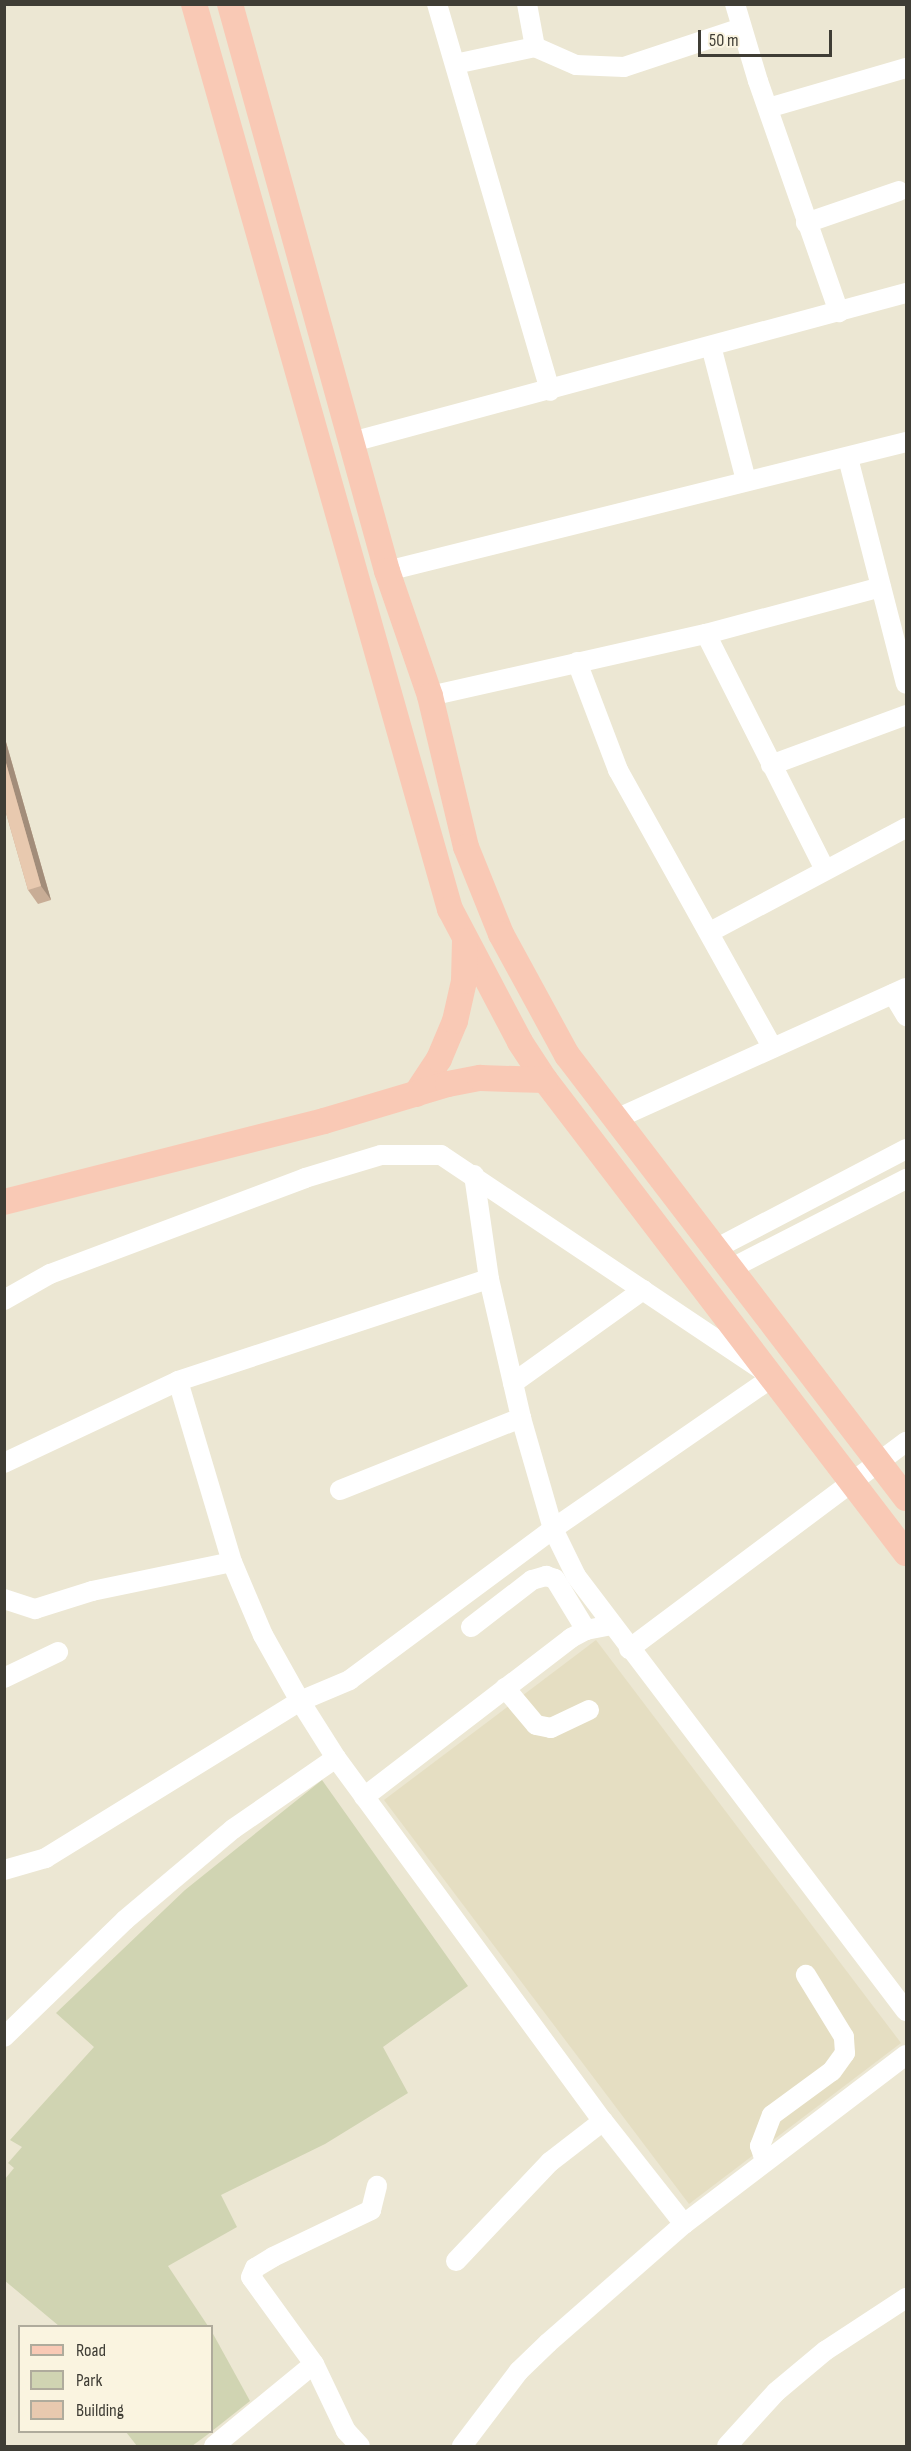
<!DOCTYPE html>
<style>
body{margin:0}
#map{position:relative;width:911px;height:2451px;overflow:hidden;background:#ece7d3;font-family:"Sofia Sans Condensed",sans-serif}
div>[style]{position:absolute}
.built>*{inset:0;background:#e5dec2}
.green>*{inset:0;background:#d0d4b2}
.minor>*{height:20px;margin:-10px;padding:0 10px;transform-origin:10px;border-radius:10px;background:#fff}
.major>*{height:26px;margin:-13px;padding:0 13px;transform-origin:13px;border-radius:13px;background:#f9c9b5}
.wall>*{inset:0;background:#c8ad96}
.shaded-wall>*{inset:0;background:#a28d7a}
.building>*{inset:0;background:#e8c9af}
span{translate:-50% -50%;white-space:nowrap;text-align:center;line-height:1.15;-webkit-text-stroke:6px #faf4e0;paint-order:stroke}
.frame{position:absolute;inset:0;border:6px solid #3f3d35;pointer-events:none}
.legend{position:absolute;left:18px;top:2325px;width:195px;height:108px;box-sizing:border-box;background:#faf4e0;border:2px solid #afab9c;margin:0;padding:8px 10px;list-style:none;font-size:18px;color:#3f3d35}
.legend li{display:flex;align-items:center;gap:12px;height:30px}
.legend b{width:30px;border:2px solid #afab9c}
.scale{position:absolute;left:698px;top:30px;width:134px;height:27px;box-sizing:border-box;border:3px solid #3f3d35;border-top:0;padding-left:8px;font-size:18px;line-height:21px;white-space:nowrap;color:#3f3d35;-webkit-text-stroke:4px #faf4e0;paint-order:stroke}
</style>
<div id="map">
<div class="built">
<i style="clip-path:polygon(596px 1640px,901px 2043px,689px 2204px,384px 1800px)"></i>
</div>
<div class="green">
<i style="clip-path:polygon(322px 1780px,468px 1986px,383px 2047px,408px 2093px,325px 2144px,221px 2195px,237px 2227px,168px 2266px,208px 2326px,59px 2326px,4px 2280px,5px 2179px,14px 2168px,8px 2163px,22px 2147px,10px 2140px,94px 2047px,56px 2013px,185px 1890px)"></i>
<i style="clip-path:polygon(212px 2332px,250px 2401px,212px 2431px)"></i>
<i style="clip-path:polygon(126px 2432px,211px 2432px,192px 2446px,137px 2446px)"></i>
</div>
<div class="minor">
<i style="left:437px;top:4px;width:403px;rotate:73.7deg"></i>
<i style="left:527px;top:4px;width:44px;rotate:79.5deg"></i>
<i style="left:735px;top:4px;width:80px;rotate:73.4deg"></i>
<i style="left:758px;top:81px;width:245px;rotate:70.7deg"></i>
<i style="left:455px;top:64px;width:82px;rotate:-12deg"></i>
<i style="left:535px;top:47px;width:45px;rotate:23.7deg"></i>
<i style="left:576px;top:65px;width:48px;rotate:2.4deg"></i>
<i style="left:624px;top:67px;width:123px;rotate:-18.4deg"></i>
<i style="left:768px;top:108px;width:144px;rotate:-16.2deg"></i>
<i style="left:806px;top:223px;width:98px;rotate:-19deg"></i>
<i style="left:711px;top:346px;width:138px;rotate:75.4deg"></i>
<i style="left:352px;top:442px;width:574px;rotate:-15.05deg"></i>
<i style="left:848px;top:458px;width:233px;rotate:75.6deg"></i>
<i style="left:387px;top:571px;width:535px;rotate:-13.96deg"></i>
<i style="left:706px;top:634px;width:264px;rotate:63.2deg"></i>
<i style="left:577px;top:662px;width:116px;rotate:69.2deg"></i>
<i style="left:618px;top:770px;width:318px;rotate:60.9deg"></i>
<i style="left:430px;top:696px;width:283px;rotate:-12.7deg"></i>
<i style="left:706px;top:634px;width:181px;rotate:-15deg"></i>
<i style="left:771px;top:765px;width:144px;rotate:-20.3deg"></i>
<i style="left:710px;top:932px;width:222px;rotate:-28deg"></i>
<i style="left:893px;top:994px;width:26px;rotate:59deg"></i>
<i style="left:618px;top:1118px;width:316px;rotate:-24.3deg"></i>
<i style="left:715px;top:1249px;width:216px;rotate:-27.6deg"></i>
<i style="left:730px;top:1269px;width:198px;rotate:-27.1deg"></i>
<i style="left:489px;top:1279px;width:143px;rotate:77deg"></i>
<i style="left:521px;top:1418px;width:116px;rotate:73.9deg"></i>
<i style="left:553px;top:1529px;width:52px;rotate:63.9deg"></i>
<i style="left:576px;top:1576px;width:546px;rotate:52.82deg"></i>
<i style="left:4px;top:1300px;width:53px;rotate:-29.5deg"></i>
<i style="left:50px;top:1274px;width:272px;rotate:-20.6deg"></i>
<i style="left:305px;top:1178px;width:79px;rotate:-16.8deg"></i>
<i style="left:381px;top:1155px;width:60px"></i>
<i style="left:441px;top:1155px;width:399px;rotate:33.8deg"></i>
<i style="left:773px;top:1377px;width:267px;rotate:145.4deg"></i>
<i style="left:553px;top:1529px;width:253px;rotate:143.4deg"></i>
<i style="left:350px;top:1680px;width:54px;rotate:157.2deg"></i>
<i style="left:300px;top:1701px;width:299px;rotate:148.3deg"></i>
<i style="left:46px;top:1858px;width:44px;rotate:164.1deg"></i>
<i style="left:178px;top:1381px;width:189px;rotate:73.4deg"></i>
<i style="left:232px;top:1562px;width:79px;rotate:67deg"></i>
<i style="left:263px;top:1635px;width:76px;rotate:60.7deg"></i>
<i style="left:300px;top:1701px;width:67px;rotate:57.7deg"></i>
<i style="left:336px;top:1758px;width:451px;rotate:53.7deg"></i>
<i style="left:603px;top:2121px;width:131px;rotate:51.8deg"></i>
<i style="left:513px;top:1383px;width:160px;rotate:-35.6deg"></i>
<i style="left:4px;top:1463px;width:192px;rotate:-25.2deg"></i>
<i style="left:178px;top:1381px;width:327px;rotate:-18.2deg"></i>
<i style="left:489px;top:1279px;width:105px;rotate:-98.2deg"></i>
<i style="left:340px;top:1490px;width:195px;rotate:-21.7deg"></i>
<i style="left:4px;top:1599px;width:33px;rotate:18deg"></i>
<i style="left:35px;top:1609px;width:60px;rotate:-17.5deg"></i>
<i style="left:92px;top:1591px;width:143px;rotate:-11.7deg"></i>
<i style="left:471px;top:1627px;width:77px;rotate:-37.6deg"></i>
<i style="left:532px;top:1580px;width:15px;rotate:-16deg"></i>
<i style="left:546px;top:1576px;width:9px;rotate:18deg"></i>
<i style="left:555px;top:1579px;width:60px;rotate:58.7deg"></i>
<i style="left:629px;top:1649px;width:346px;rotate:-36.8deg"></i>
<i style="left:4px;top:1678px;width:60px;rotate:-25.7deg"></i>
<i style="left:505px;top:1688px;width:48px;rotate:50deg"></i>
<i style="left:536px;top:1725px;width:15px;rotate:11deg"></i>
<i style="left:551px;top:1728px;width:42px;rotate:-25.3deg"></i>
<i style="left:364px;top:1797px;width:261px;rotate:-37.5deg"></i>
<i style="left:571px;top:1638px;width:17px;rotate:-28deg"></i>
<i style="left:586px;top:1630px;width:25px;rotate:-11deg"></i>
<i style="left:4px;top:2037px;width:168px;rotate:-44deg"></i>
<i style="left:125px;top:1920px;width:141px;rotate:-40.1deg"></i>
<i style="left:233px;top:1829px;width:125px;rotate:-34.6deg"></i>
<i style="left:765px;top:2161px;width:16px;rotate:-108deg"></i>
<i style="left:760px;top:2146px;width:33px;rotate:-69deg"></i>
<i style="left:772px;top:2115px;width:74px;rotate:-36.3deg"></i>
<i style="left:832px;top:2071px;width:22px;rotate:-54deg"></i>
<i style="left:845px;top:2053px;width:16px;rotate:-94deg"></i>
<i style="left:844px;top:2037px;width:73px;rotate:-121.5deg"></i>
<i style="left:456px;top:2261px;width:137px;rotate:-46.5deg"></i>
<i style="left:550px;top:2162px;width:67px;rotate:-37.7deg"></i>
<i style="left:214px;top:2446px;width:129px;rotate:-39.4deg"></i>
<i style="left:360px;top:2446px;width:21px;rotate:-133deg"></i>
<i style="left:346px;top:2431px;width:74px;rotate:-115.5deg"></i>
<i style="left:314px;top:2364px;width:107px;rotate:-125.9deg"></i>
<i style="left:251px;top:2277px;width:10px;rotate:-66deg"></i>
<i style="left:255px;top:2268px;width:21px;rotate:-31deg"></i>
<i style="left:273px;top:2257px;width:109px;rotate:-25.6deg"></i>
<i style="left:371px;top:2210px;width:25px;rotate:-76deg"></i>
<i style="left:462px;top:2446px;width:94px;rotate:-52.8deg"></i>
<i style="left:519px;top:2371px;width:40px;rotate:-44deg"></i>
<i style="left:548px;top:2343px;width:181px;rotate:-41.2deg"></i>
<i style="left:684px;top:2224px;width:279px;rotate:-37.3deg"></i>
<i style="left:727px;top:2446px;width:73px;rotate:-47.8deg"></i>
<i style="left:776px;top:2392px;width:64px;rotate:-39.9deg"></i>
<i style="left:825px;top:2351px;width:97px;rotate:-33.2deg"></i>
</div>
<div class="major">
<i style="left:194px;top:4px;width:941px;rotate:74.21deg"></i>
<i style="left:450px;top:909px;width:150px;rotate:62.2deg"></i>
<i style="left:520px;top:1042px;width:45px;rotate:56.7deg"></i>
<i style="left:545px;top:1080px;width:595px;rotate:52.65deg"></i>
<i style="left:230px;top:4px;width:588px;rotate:74.52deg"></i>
<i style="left:387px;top:571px;width:132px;rotate:71deg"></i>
<i style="left:430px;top:696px;width:155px;rotate:76.6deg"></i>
<i style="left:466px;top:847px;width:94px;rotate:68.1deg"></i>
<i style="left:501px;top:934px;width:138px;rotate:61.4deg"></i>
<i style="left:567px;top:1055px;width:558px;rotate:52.58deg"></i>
<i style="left:416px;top:1094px;width:42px;rotate:-56.7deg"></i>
<i style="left:439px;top:1059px;width:41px;rotate:-67.2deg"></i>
<i style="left:455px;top:1021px;width:41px;rotate:-77.3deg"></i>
<i style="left:464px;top:981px;width:40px;rotate:-88.6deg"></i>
<i style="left:4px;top:1202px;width:330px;rotate:-14.2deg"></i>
<i style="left:324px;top:1121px;width:129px;rotate:-16.6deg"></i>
<i style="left:448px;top:1084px;width:33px;rotate:-11deg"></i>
<i style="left:480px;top:1078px;width:65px;rotate:1.8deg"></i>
</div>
<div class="wall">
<i style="clip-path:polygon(4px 735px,51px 900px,38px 904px,28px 890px,4px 806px)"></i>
</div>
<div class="shaded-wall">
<i style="clip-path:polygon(4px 735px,51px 900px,41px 886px,4px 756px)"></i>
</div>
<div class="building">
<i style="clip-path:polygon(4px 756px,41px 886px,28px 890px,4px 806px)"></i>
</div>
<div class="frame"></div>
<ul class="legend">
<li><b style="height:8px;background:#f9c9b5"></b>Road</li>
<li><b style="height:16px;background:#d0d4b2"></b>Park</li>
<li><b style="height:16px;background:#e8c9af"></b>Building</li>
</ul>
<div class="scale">50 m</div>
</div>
